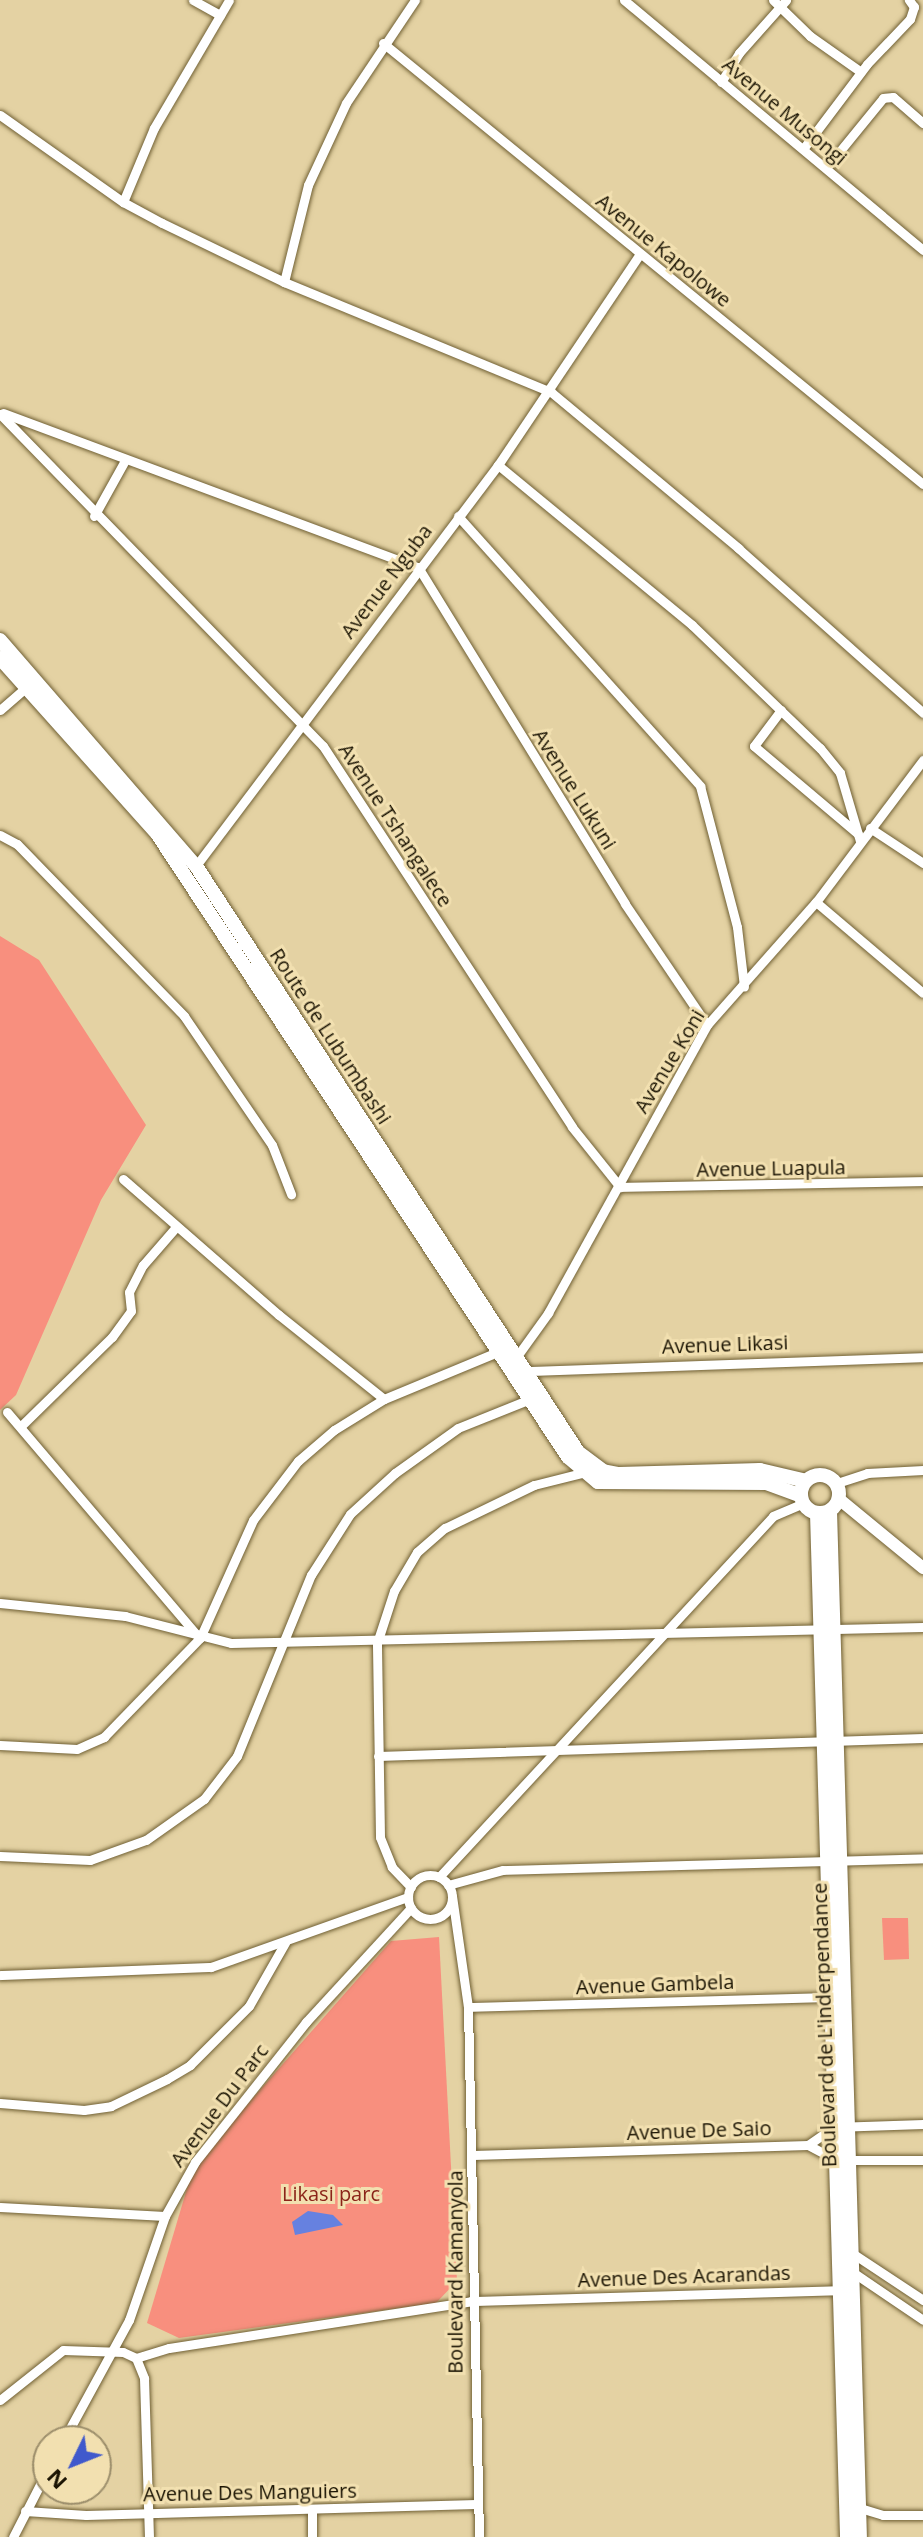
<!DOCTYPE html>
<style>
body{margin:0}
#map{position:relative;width:923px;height:2537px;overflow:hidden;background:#e4d2a3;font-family:"Open Sans",sans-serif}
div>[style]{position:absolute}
.green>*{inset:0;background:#f88f7e}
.water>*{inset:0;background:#6681e0}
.roads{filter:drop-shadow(0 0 2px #706034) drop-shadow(0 0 2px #706034)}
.minor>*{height:9px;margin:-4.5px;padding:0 4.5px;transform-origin:4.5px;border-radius:4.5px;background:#fff}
.minor>.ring{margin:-4.5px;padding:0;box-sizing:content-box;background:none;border:9px solid #fff;border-radius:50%}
.major>*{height:12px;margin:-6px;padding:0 6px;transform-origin:6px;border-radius:6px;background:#fff}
.highway>*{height:14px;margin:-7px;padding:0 7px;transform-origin:7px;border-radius:7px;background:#fff}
.highway>.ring{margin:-7px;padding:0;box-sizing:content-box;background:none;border:14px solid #fff;border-radius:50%}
span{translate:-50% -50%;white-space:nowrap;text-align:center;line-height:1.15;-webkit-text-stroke:6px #f2e0b0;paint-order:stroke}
.street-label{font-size:20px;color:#1b1403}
.park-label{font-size:20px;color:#8b2419}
.north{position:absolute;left:32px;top:2425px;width:80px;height:80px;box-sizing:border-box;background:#f2e0b0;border:2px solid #9c8e6b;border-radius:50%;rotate:227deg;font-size:22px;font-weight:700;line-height:32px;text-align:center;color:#1b1403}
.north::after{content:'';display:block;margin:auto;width:28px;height:36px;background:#4059cc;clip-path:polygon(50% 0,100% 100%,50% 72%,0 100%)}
</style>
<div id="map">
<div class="green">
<i style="clip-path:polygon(0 936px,39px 960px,146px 1125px,101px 1200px,16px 1395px,0 1410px)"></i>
<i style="clip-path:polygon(882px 1918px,908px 1918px,909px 1959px,884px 1960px)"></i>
<i style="clip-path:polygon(439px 1937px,457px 2281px,436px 2303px,179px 2338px,147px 2323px,194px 2165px,391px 1941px)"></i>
</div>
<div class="water">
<i style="clip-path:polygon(308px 2211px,333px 2215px,343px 2225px,295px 2235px,292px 2222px)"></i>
</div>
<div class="roads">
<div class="minor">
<i style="left:193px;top:0;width:31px;rotate:29deg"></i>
<i style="left:624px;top:0;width:390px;rotate:39.9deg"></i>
<i style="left:773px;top:0;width:52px;rotate:44.2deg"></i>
<i style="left:810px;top:36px;width:62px;rotate:35.2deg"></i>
<i style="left:383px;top:43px;width:697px;rotate:39.24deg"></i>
<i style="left:721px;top:82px;width:34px;rotate:-58deg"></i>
<i style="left:739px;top:53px;width:71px;rotate:-48.4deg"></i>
<i style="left:0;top:115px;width:151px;rotate:35.3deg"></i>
<i style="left:123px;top:202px;width:44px;rotate:28.3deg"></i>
<i style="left:162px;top:223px;width:136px;rotate:25.8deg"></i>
<i style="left:284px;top:282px;width:289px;rotate:22.4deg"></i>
<i style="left:551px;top:392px;width:244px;rotate:39.8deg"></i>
<i style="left:738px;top:548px;width:248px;rotate:41.7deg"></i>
<i style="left:803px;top:149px;width:106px;rotate:-53deg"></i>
<i style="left:867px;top:64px;width:62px;rotate:-46.3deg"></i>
<i style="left:910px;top:19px;width:13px;rotate:-72deg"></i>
<i style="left:914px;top:7px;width:9px;rotate:-126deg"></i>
<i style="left:826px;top:168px;width:90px;rotate:-50.8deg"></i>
<i style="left:883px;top:98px;width:10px;rotate:-6deg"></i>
<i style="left:893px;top:97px;width:40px;rotate:41deg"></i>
<i style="left:123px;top:202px;width:80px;rotate:-67.3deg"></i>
<i style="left:154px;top:128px;width:148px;rotate:-59.6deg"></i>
<i style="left:284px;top:282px;width:100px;rotate:-76.1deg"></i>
<i style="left:308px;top:185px;width:90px;rotate:-65.1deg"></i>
<i style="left:346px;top:103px;width:124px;rotate:-56.2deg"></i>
<i style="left:3px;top:413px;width:443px;rotate:20.4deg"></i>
<i style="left:418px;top:567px;width:395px;rotate:58.4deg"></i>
<i style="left:625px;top:904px;width:146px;rotate:55.9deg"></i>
<i style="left:0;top:414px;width:463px;rotate:45.8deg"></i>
<i style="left:323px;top:746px;width:455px;rotate:56.8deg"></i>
<i style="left:572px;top:1127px;width:77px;rotate:51.3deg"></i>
<i style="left:620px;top:1187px;width:303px;rotate:-1.1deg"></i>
<i style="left:498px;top:465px;width:251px;rotate:39.5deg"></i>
<i style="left:692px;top:625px;width:178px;rotate:43.9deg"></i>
<i style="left:820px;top:748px;width:32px;rotate:51deg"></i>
<i style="left:840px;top:773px;width:71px;rotate:73.6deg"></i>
<i style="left:94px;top:516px;width:62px;rotate:-60.9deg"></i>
<i style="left:458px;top:516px;width:363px;rotate:48.1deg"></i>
<i style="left:700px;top:786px;width:146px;rotate:75.3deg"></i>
<i style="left:737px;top:927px;width:60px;rotate:83.3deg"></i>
<i style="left:0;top:710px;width:40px;rotate:-41deg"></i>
<i style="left:781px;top:710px;width:45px;rotate:126.9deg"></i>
<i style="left:754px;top:746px;width:136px;rotate:40.2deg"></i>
<i style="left:870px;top:828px;width:64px;rotate:33.4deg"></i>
<i style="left:0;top:835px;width:19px;rotate:28deg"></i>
<i style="left:17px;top:844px;width:240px;rotate:45.8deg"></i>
<i style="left:184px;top:1016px;width:156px;rotate:55.7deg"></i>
<i style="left:272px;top:1145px;width:53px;rotate:68.8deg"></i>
<i style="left:195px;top:867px;width:503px;rotate:-52.99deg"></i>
<i style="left:498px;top:465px;width:254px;rotate:-56.1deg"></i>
<i style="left:816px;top:902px;width:140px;rotate:40.4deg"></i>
<i style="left:123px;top:1179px;width:207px;rotate:41.1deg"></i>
<i style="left:279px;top:1315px;width:134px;rotate:38.7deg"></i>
<i style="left:515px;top:1359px;width:57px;rotate:-54.3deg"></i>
<i style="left:548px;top:1313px;width:329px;rotate:-61.1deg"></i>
<i style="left:707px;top:1025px;width:164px;rotate:-48.5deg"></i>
<i style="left:816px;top:902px;width:178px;rotate:-53deg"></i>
<i style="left:528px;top:1371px;width:395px;rotate:-2deg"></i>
<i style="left:7px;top:1412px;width:293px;rotate:49.6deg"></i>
<i style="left:21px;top:1426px;width:127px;rotate:-44.4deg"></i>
<i style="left:112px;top:1337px;width:32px;rotate:-54deg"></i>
<i style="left:131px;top:1311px;width:19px;rotate:-96deg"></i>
<i style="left:129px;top:1292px;width:30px;rotate:-63deg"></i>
<i style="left:143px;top:1265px;width:50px;rotate:-49deg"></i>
<i style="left:837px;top:1483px;width:32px;rotate:-18deg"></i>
<i style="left:867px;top:1473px;width:56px;rotate:-3.1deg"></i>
<i style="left:0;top:1603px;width:126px;rotate:5.9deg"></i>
<i style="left:125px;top:1616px;width:109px;rotate:14.3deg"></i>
<i style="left:231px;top:1643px;width:692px;rotate:-1.32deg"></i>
<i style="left:0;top:1745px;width:77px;rotate:3deg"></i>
<i style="left:77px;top:1749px;width:30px;rotate:-24deg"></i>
<i style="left:104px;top:1737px;width:138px;rotate:-45.9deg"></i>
<i style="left:200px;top:1638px;width:129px;rotate:-65.8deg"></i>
<i style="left:253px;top:1520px;width:74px;rotate:-52.7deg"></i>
<i style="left:298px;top:1461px;width:48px;rotate:-40.7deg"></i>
<i style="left:334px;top:1430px;width:59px;rotate:-31.8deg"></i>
<i style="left:384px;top:1399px;width:126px;rotate:-22.5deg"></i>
<i style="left:378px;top:1756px;width:545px;rotate:-1.89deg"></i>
<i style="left:0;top:1856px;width:90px;rotate:2.5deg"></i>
<i style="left:90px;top:1860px;width:59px;rotate:-19.7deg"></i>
<i style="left:146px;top:1840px;width:71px;rotate:-35.3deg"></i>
<i style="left:204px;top:1799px;width:54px;rotate:-52.5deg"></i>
<i style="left:237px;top:1756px;width:196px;rotate:-67.8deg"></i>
<i style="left:311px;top:1575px;width:72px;rotate:-57.4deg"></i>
<i style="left:350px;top:1514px;width:61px;rotate:-42.3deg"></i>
<i style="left:395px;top:1473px;width:77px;rotate:-35.5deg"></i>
<i style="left:458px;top:1428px;width:78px;rotate:-21.9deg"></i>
<i class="ring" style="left:408px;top:1875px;width:35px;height:35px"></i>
<i style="left:439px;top:1877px;width:492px;rotate:-47.2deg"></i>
<i style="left:773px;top:1516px;width:33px;rotate:-23deg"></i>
<i style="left:448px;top:1885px;width:57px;rotate:-15.3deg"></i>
<i style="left:503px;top:1870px;width:420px;rotate:-1.6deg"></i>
<i style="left:411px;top:1887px;width:28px;rotate:-134deg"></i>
<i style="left:392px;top:1867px;width:32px;rotate:-112deg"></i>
<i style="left:380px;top:1837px;width:194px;rotate:-90.9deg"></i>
<i style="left:377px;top:1643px;width:55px;rotate:-71.9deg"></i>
<i style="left:394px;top:1591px;width:45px;rotate:-59.5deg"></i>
<i style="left:417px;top:1552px;width:37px;rotate:-41deg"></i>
<i style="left:445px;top:1528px;width:99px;rotate:-25.8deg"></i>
<i style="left:534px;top:1485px;width:58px;rotate:-14deg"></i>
<i style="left:452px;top:1896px;width:112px;rotate:81.8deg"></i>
<i style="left:468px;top:2007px;width:530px;rotate:88.81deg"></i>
<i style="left:0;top:1975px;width:211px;rotate:-2.2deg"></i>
<i style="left:211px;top:1967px;width:209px;rotate:-19.6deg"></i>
<i style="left:468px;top:2007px;width:365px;rotate:-1.6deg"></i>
<i style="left:0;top:2103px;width:84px;rotate:4.8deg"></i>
<i style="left:84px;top:2110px;width:27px;rotate:-8deg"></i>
<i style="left:111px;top:2106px;width:62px;rotate:-25.7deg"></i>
<i style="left:167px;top:2079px;width:27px;rotate:-31deg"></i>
<i style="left:190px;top:2065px;width:83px;rotate:-45deg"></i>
<i style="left:249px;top:2006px;width:73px;rotate:-60.3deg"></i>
<i style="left:808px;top:2145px;width:32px;rotate:-35deg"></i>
<i style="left:834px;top:2127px;width:89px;rotate:-1.9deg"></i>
<i style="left:473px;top:2155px;width:335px;rotate:-1.7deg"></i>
<i style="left:808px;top:2145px;width:32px;rotate:28deg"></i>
<i style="left:836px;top:2160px;width:87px"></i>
<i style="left:0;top:2207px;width:165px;rotate:3.1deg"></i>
<i style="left:849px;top:2251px;width:89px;rotate:33.5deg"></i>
<i style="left:851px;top:2271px;width:87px;rotate:34.2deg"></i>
<i style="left:136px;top:2358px;width:34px;rotate:-17deg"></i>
<i style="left:169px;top:2348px;width:306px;rotate:-8.8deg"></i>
<i style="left:471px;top:2301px;width:370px;rotate:-1.7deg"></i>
<i style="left:0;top:2400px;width:80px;rotate:-38.4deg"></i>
<i style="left:63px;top:2350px;width:60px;rotate:1.9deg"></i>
<i style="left:123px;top:2352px;width:14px;rotate:25deg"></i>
<i style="left:136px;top:2358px;width:22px;rotate:68deg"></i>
<i style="left:144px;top:2378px;width:159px;rotate:88.2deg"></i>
<i style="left:63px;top:2441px;width:138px;rotate:-61.4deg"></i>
<i style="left:129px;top:2320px;width:110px;rotate:-70.9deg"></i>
<i style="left:165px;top:2216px;width:62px;rotate:-60.9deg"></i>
<i style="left:195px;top:2162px;width:179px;rotate:-51.6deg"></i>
<i style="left:306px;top:2022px;width:155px;rotate:-47.4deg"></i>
<i style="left:860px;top:2508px;width:24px;rotate:17deg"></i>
<i style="left:883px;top:2515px;width:40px"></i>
<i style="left:25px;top:2511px;width:61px;rotate:3.8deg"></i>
<i style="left:86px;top:2515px;width:390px;rotate:-1.6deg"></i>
<i style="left:312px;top:2511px;width:26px;rotate:90deg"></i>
<i style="left:13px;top:2537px;width:76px;rotate:-62.8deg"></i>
</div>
<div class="major">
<i style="left:839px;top:1499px;width:109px;rotate:39.4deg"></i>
</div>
<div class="highway">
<i style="left:0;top:640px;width:299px;rotate:49.1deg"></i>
<i style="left:196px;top:866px;width:700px;rotate:56.9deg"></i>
<i style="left:578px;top:1452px;width:31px;rotate:37deg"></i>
<i style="left:603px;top:1471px;width:16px;rotate:11deg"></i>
<i style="left:619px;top:1474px;width:141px;rotate:-1.6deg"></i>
<i style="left:760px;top:1470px;width:47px;rotate:13.4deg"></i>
<i style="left:0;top:658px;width:237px;rotate:48.2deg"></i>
<i style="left:158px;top:835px;width:745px;rotate:56.61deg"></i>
<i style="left:568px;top:1457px;width:39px;rotate:40deg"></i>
<i style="left:598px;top:1482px;width:168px;rotate:0.3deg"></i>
<i style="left:766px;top:1483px;width:37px;rotate:20deg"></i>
<i class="ring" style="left:801px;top:1475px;width:24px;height:24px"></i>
<i style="left:830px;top:1511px;width:1026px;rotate:88.33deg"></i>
<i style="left:817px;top:1513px;width:1024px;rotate:88.32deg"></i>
</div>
</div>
<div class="street-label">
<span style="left:785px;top:111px;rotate:40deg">Avenue Musongi</span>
<span style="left:664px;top:250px;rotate:39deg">Avenue Kapolowe</span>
<span style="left:386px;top:581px;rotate:-53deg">Avenue Nguba</span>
<span style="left:575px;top:789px;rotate:58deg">Avenue Lukuni</span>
<span style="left:396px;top:825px;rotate:57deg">Avenue Tshangalece</span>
<span style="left:331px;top:1036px;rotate:57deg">Route de Lubumbashi</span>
<span style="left:669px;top:1061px;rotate:-59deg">Avenue Koni</span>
<span style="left:771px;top:1168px;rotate:-1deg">Avenue Luapula</span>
<span style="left:725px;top:1344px;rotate:-2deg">Avenue Likasi</span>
<span style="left:655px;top:1984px;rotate:-2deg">Avenue Gambela</span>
<span style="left:824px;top:2025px;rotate:-92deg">Boulevard de L'inderpendance</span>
<span style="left:219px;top:2105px;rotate:-53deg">Avenue Du Parc</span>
<span style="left:699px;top:2130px;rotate:-2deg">Avenue De Saio</span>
<span style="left:455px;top:2272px;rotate:-90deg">Boulevard Kamanyola</span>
<span style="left:684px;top:2276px;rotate:-2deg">Avenue Des Acarandas</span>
<span style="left:250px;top:2492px;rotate:-1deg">Avenue Des Manguiers</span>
</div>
<div class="park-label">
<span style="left:331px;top:2193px">Likasi parc</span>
</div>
<div class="north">N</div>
</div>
